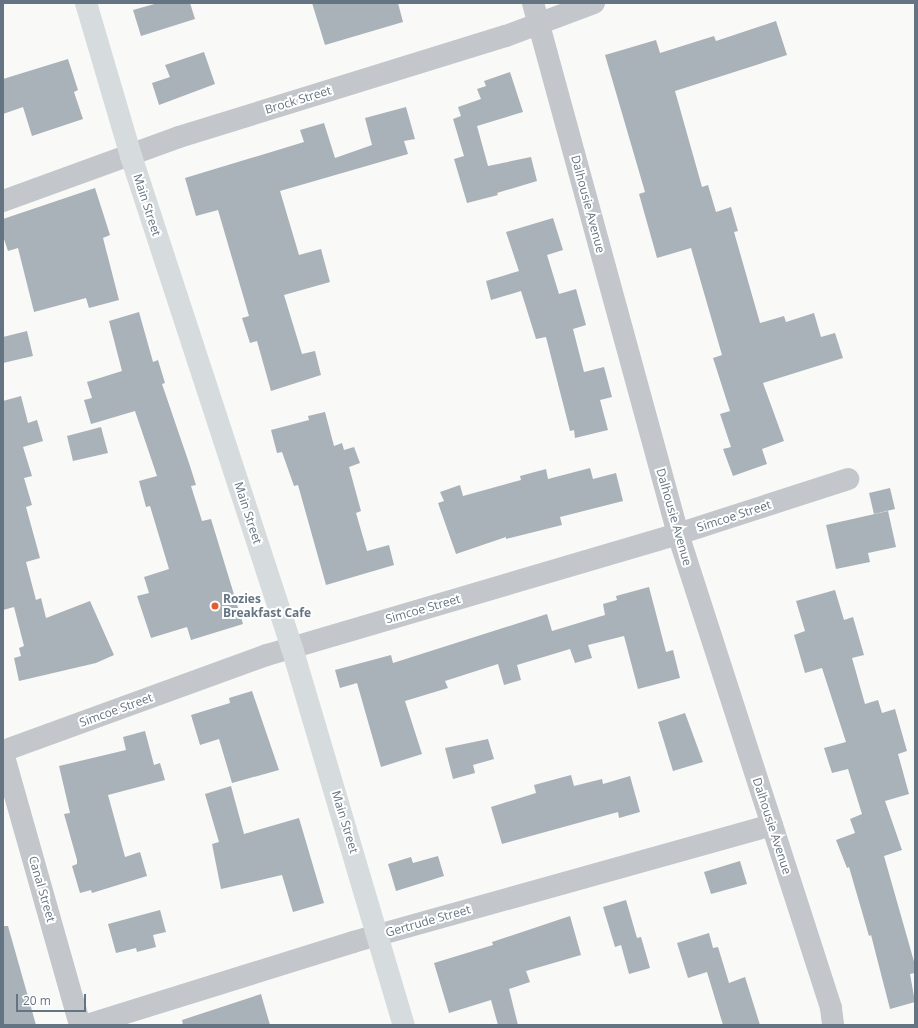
<!DOCTYPE html>
<style>
body{margin:0}
#map{position:relative;width:918px;height:1028px;overflow:hidden;background:#f9f9f7;font-family:"Open Sans",sans-serif}
div>[style]{position:absolute}
.building>*{inset:0;background:#a9b2b8}
.street>*{height:22px;margin:-11px;padding:0 11px;transform-origin:11px;border-radius:11px;background:#c3c7cb}
.secondary>*{height:22px;margin:-11px;padding:0 11px;transform-origin:11px;border-radius:11px;background:#d6dbde}
.dots>*{width:11px;height:11px;translate:-50% -50%;box-sizing:border-box;border:2px solid #fff;border-radius:50%}
span{translate:-50% -50%;white-space:nowrap;text-align:center;line-height:1.15;-webkit-text-stroke:4px #fff;paint-order:stroke}
.street-label{font-size:12px;color:#657482}
.poi-label{font-size:12px;color:#657482;font-weight:700}
.left{translate:0 -50%;text-align:left}
.frame{position:absolute;inset:0;border:4px solid #657482;pointer-events:none}
.scale{position:absolute;left:16px;top:994px;width:70px;height:18px;box-sizing:border-box;border:2px solid #657482;border-top:0;padding-left:5px;font-size:12px;line-height:14px;white-space:nowrap;color:#657482;-webkit-text-stroke:3px #fff;paint-order:stroke}
</style>
<div id="map">
<div class="building">
<i style="clip-path:polygon(158px 3px,190px 3px,195px 19px,141px 36px,133px 10px)"></i>
<i style="clip-path:polygon(312px 3px,398px 3px,403px 22px,325px 45px)"></i>
<i style="clip-path:polygon(776px 21px,787px 55px,675px 91px,702px 187px,708px 185px,716px 212px,731px 207px,738px 231px,734px 232px,760px 323px,784px 316px,786px 322px,814px 313px,821px 337px,835px 333px,843px 358px,763px 383px,784px 441px,762px 449px,767px 464px,733px 476px,723px 449px,731px 447px,720px 414px,730px 411px,713px 358px,722px 355px,691px 248px,657px 258px,639px 194px,645px 192px,605px 55px,656px 40px,660px 53px,714px 36px,716px 41px)"></i>
<i style="clip-path:polygon(204px 52px,215px 84px,159px 105px,152px 83px,170px 77px,165px 65px)"></i>
<i style="clip-path:polygon(68px 59px,78px 90px,74px 92px,83px 119px,32px 136px,23px 107px,3px 114px,3px 79px)"></i>
<i style="clip-path:polygon(510px 72px,523px 112px,477px 126px,488px 166px,531px 157px,537px 181px,497px 193px,498px 195px,467px 203px,454px 159px,464px 156px,453px 119px,461px 116px,458px 107px,481px 99px,477px 89px,486px 86px,484px 81px)"></i>
<i style="clip-path:polygon(406px 107px,415px 139px,404px 141px,408px 154px,280px 191px,299px 255px,321px 249px,330px 282px,284px 295px,302px 354px,315px 351px,321px 375px,271px 391px,257px 341px,250px 343px,242px 318px,249px 316px,218px 210px,196px 216px,185px 178px,304px 142px,300px 130px,324px 123px,335px 158px,372px 145px,365px 118px)"></i>
<i style="clip-path:polygon(95px 188px,110px 235px,103px 238px,119px 300px,89px 308px,86px 298px,34px 312px,18px 248px,8px 251px,3px 236px,3px 219px)"></i>
<i style="clip-path:polygon(553px 218px,563px 250px,547px 255px,559px 294px,576px 289px,586px 325px,573px 329px,584px 372px,604px 367px,612px 397px,600px 400px,608px 430px,575px 438px,574px 430px,570px 431px,546px 337px,536px 339px,521px 291px,491px 300px,486px 281px,519px 271px,506px 232px)"></i>
<i style="clip-path:polygon(139px 312px,153px 362px,158px 360px,165px 383px,162px 384px,190px 466px,196px 485px,191px 486px,202px 521px,211px 519px,243px 624px,191px 640px,187px 627px,151px 638px,137px 596px,149px 593px,144px 577px,169px 569px,150px 506px,146px 507px,139px 481px,157px 476px,135px 411px,91px 424px,84px 400px,92px 398px,87px 382px,122px 371px,109px 321px)"></i>
<i style="clip-path:polygon(27px 331px,33px 356px,3px 363px,3px 337px)"></i>
<i style="clip-path:polygon(21px 396px,28px 423px,37px 420px,43px 441px,23px 447px,32px 476px,24px 478px,32px 505px,26px 507px,40px 558px,26px 562px,36px 600px,41px 598px,46px 618px,90px 601px,114px 655px,96px 663px,19px 681px,14px 658px,21px 656px,19px 648px,24px 646px,14px 607px,3px 610px,3px 401px)"></i>
<i style="clip-path:polygon(325px 412px,334px 446px,342px 443px,344px 450px,354px 447px,360px 463px,349px 467px,361px 511px,356px 513px,367px 551px,389px 545px,394px 565px,326px 585px,298px 485px,294px 486px,282px 452px,277px 453px,271px 430px,309px 420px,308px 416px)"></i>
<i style="clip-path:polygon(101px 427px,108px 453px,73px 461px,67px 436px)"></i>
<i style="clip-path:polygon(590px 468px,593px 479px,616px 473px,623px 501px,560px 517px,562px 525px,506px 539px,506px 537px,456px 554px,438px 503px,444px 501px,440px 492px,460px 485px,463px 496px,521px 480px,520px 476px,546px 469px,548px 479px)"></i>
<i style="clip-path:polygon(890px 488px,895px 509px,874px 514px,869px 493px)"></i>
<i style="clip-path:polygon(888px 511px,896px 547px,868px 553px,870px 562px,836px 569px,826px 525px)"></i>
<i style="clip-path:polygon(649px 587px,666px 652px,673px 650px,680px 678px,638px 689px,624px 636px,588px 645px,592px 658px,575px 663px,570px 649px,517px 665px,521px 680px,504px 685px,498px 664px,445px 681px,448px 688px,405px 701px,422px 754px,381px 767px,357px 683px,340px 688px,335px 670px,391px 655px,393px 663px,547px 614px,552px 631px,605px 615px,603px 604px,617px 600px,616px 596px)"></i>
<i style="clip-path:polygon(835px 590px,844px 620px,853px 617px,864px 655px,852px 658px,865px 704px,878px 700px,882px 713px,895px 709px,907px 751px,898px 754px,909px 794px,885px 801px,902px 850px,884px 856px,915px 965px,915px 973px,910px 974px,915px 1002px,890px 1009px,871px 935px,869px 936px,849px 867px,847px 868px,836px 840px,855px 833px,850px 819px,862px 814px,848px 769px,832px 773px,824px 748px,846px 742px,822px 668px,805px 673px,794px 635px,805px 631px,796px 601px)"></i>
<i style="clip-path:polygon(252px 691px,279px 770px,232px 783px,219px 739px,200px 745px,191px 715px,230px 703px,229px 698px)"></i>
<i style="clip-path:polygon(685px 713px,703px 762px,673px 771px,658px 722px)"></i>
<i style="clip-path:polygon(145px 731px,154px 765px,160px 763px,165px 780px,108px 795px,125px 857px,140px 852px,147px 876px,92px 893px,91px 890px,80px 893px,72px 866px,77px 864px,77px 860px,64px 814px,70px 813px,59px 766px,126px 750px,123px 737px)"></i>
<i style="clip-path:polygon(488px 739px,494px 759px,473px 765px,475px 773px,453px 779px,445px 748px)"></i>
<i style="clip-path:polygon(571px 775px,574px 786px,602px 779px,603px 784px,630px 776px,640px 812px,619px 818px,618px 812px,502px 844px,491px 807px,536px 793px,534px 785px)"></i>
<i style="clip-path:polygon(231px 786px,244px 834px,299px 818px,324px 903px,293px 912px,282px 875px,221px 889px,212px 844px,219px 842px,205px 794px)"></i>
<i style="clip-path:polygon(438px 856px,444px 876px,396px 891px,388px 864px,411px 857px,413px 863px)"></i>
<i style="clip-path:polygon(740px 861px,747px 884px,711px 894px,704px 872px)"></i>
<i style="clip-path:polygon(626px 900px,637px 938px,641px 937px,650px 968px,629px 974px,621px 945px,615px 947px,603px 907px)"></i>
<i style="clip-path:polygon(160px 910px,166px 932px,153px 935px,156px 947px,137px 952px,136px 948px,116px 953px,108px 924px)"></i>
<i style="clip-path:polygon(570px 916px,581px 955px,526px 971px,530px 982px,509px 989px,518px 1025px,498px 1025px,491px 1000px,449px 1013px,434px 963px,493px 945px,492px 942px)"></i>
<i style="clip-path:polygon(3px 926px,8px 926px,36px 1025px,3px 1025px)"></i>
<i style="clip-path:polygon(709px 933px,713px 948px,718px 947px,729px 983px,745px 977px,760px 1025px,723px 1025px,707px 972px,688px 978px,677px 943px)"></i>
<i style="clip-path:polygon(261px 994px,270px 1025px,183px 1025px,182px 1020px)"></i>
</div>
<div class="street">
<i style="left:533px;top:3px;width:550px;rotate:74.73deg"></i>
<i style="left:678px;top:534px;width:498px;rotate:72.1deg"></i>
<i style="left:831px;top:1008px;width:17px;rotate:83deg"></i>
<i style="left:3px;top:201px;width:187px;rotate:-20deg"></i>
<i style="left:179px;top:137px;width:342px;rotate:-17.2deg"></i>
<i style="left:506px;top:36px;width:94px;rotate:-20.6deg"></i>
<i style="left:3px;top:751px;width:281px;rotate:-20deg"></i>
<i style="left:267px;top:655px;width:428px;rotate:-16.4deg"></i>
<i style="left:678px;top:534px;width:179px;rotate:-17.9deg"></i>
<i style="left:3px;top:753px;width:283px;rotate:74.2deg"></i>
<i style="left:87px;top:1025px;width:279px;rotate:-17.3deg"></i>
<i style="left:353px;top:942px;width:435px;rotate:-15.6deg"></i>
</div>
<div class="secondary">
<i style="left:86px;top:3px;width:159px;rotate:73.6deg"></i>
<i style="left:131px;top:156px;width:518px;rotate:71.88deg"></i>
<i style="left:292px;top:648px;width:393px;rotate:73.5deg"></i>
</div>
<div class="dots">
<i style="left:215px;top:606px;background:#e35d2e"></i>
</div>
<div class="street-label">
<span style="left:298px;top:100px;rotate:-17deg">Brock Street</span>
<span style="left:588px;top:204px;rotate:75deg">Dalhousie Avenue</span>
<span style="left:147px;top:205px;rotate:72deg">Main Street</span>
<span style="left:248px;top:513px;rotate:72deg">Main Street</span>
<span style="left:734px;top:516px;rotate:-18deg">Simcoe Street</span>
<span style="left:674px;top:517px;rotate:74deg">Dalhousie Avenue</span>
<span style="left:423px;top:609px;rotate:-16deg">Simcoe Street</span>
<span style="left:116px;top:710px;rotate:-20deg">Simcoe Street</span>
<span style="left:345px;top:822px;rotate:73deg">Main Street</span>
<span style="left:772px;top:826px;rotate:72deg">Dalhousie Avenue</span>
<span style="left:42px;top:889px;rotate:74deg">Canal Street</span>
<span style="left:428px;top:921px;rotate:-16deg">Gertrude Street</span>
</div>
<div class="poi-label">
<span class="left" style="left:223px;top:606px">Rozies<br>Breakfast Cafe</span>
</div>
<div class="frame"></div>
<div class="scale">20 m</div>
</div>
